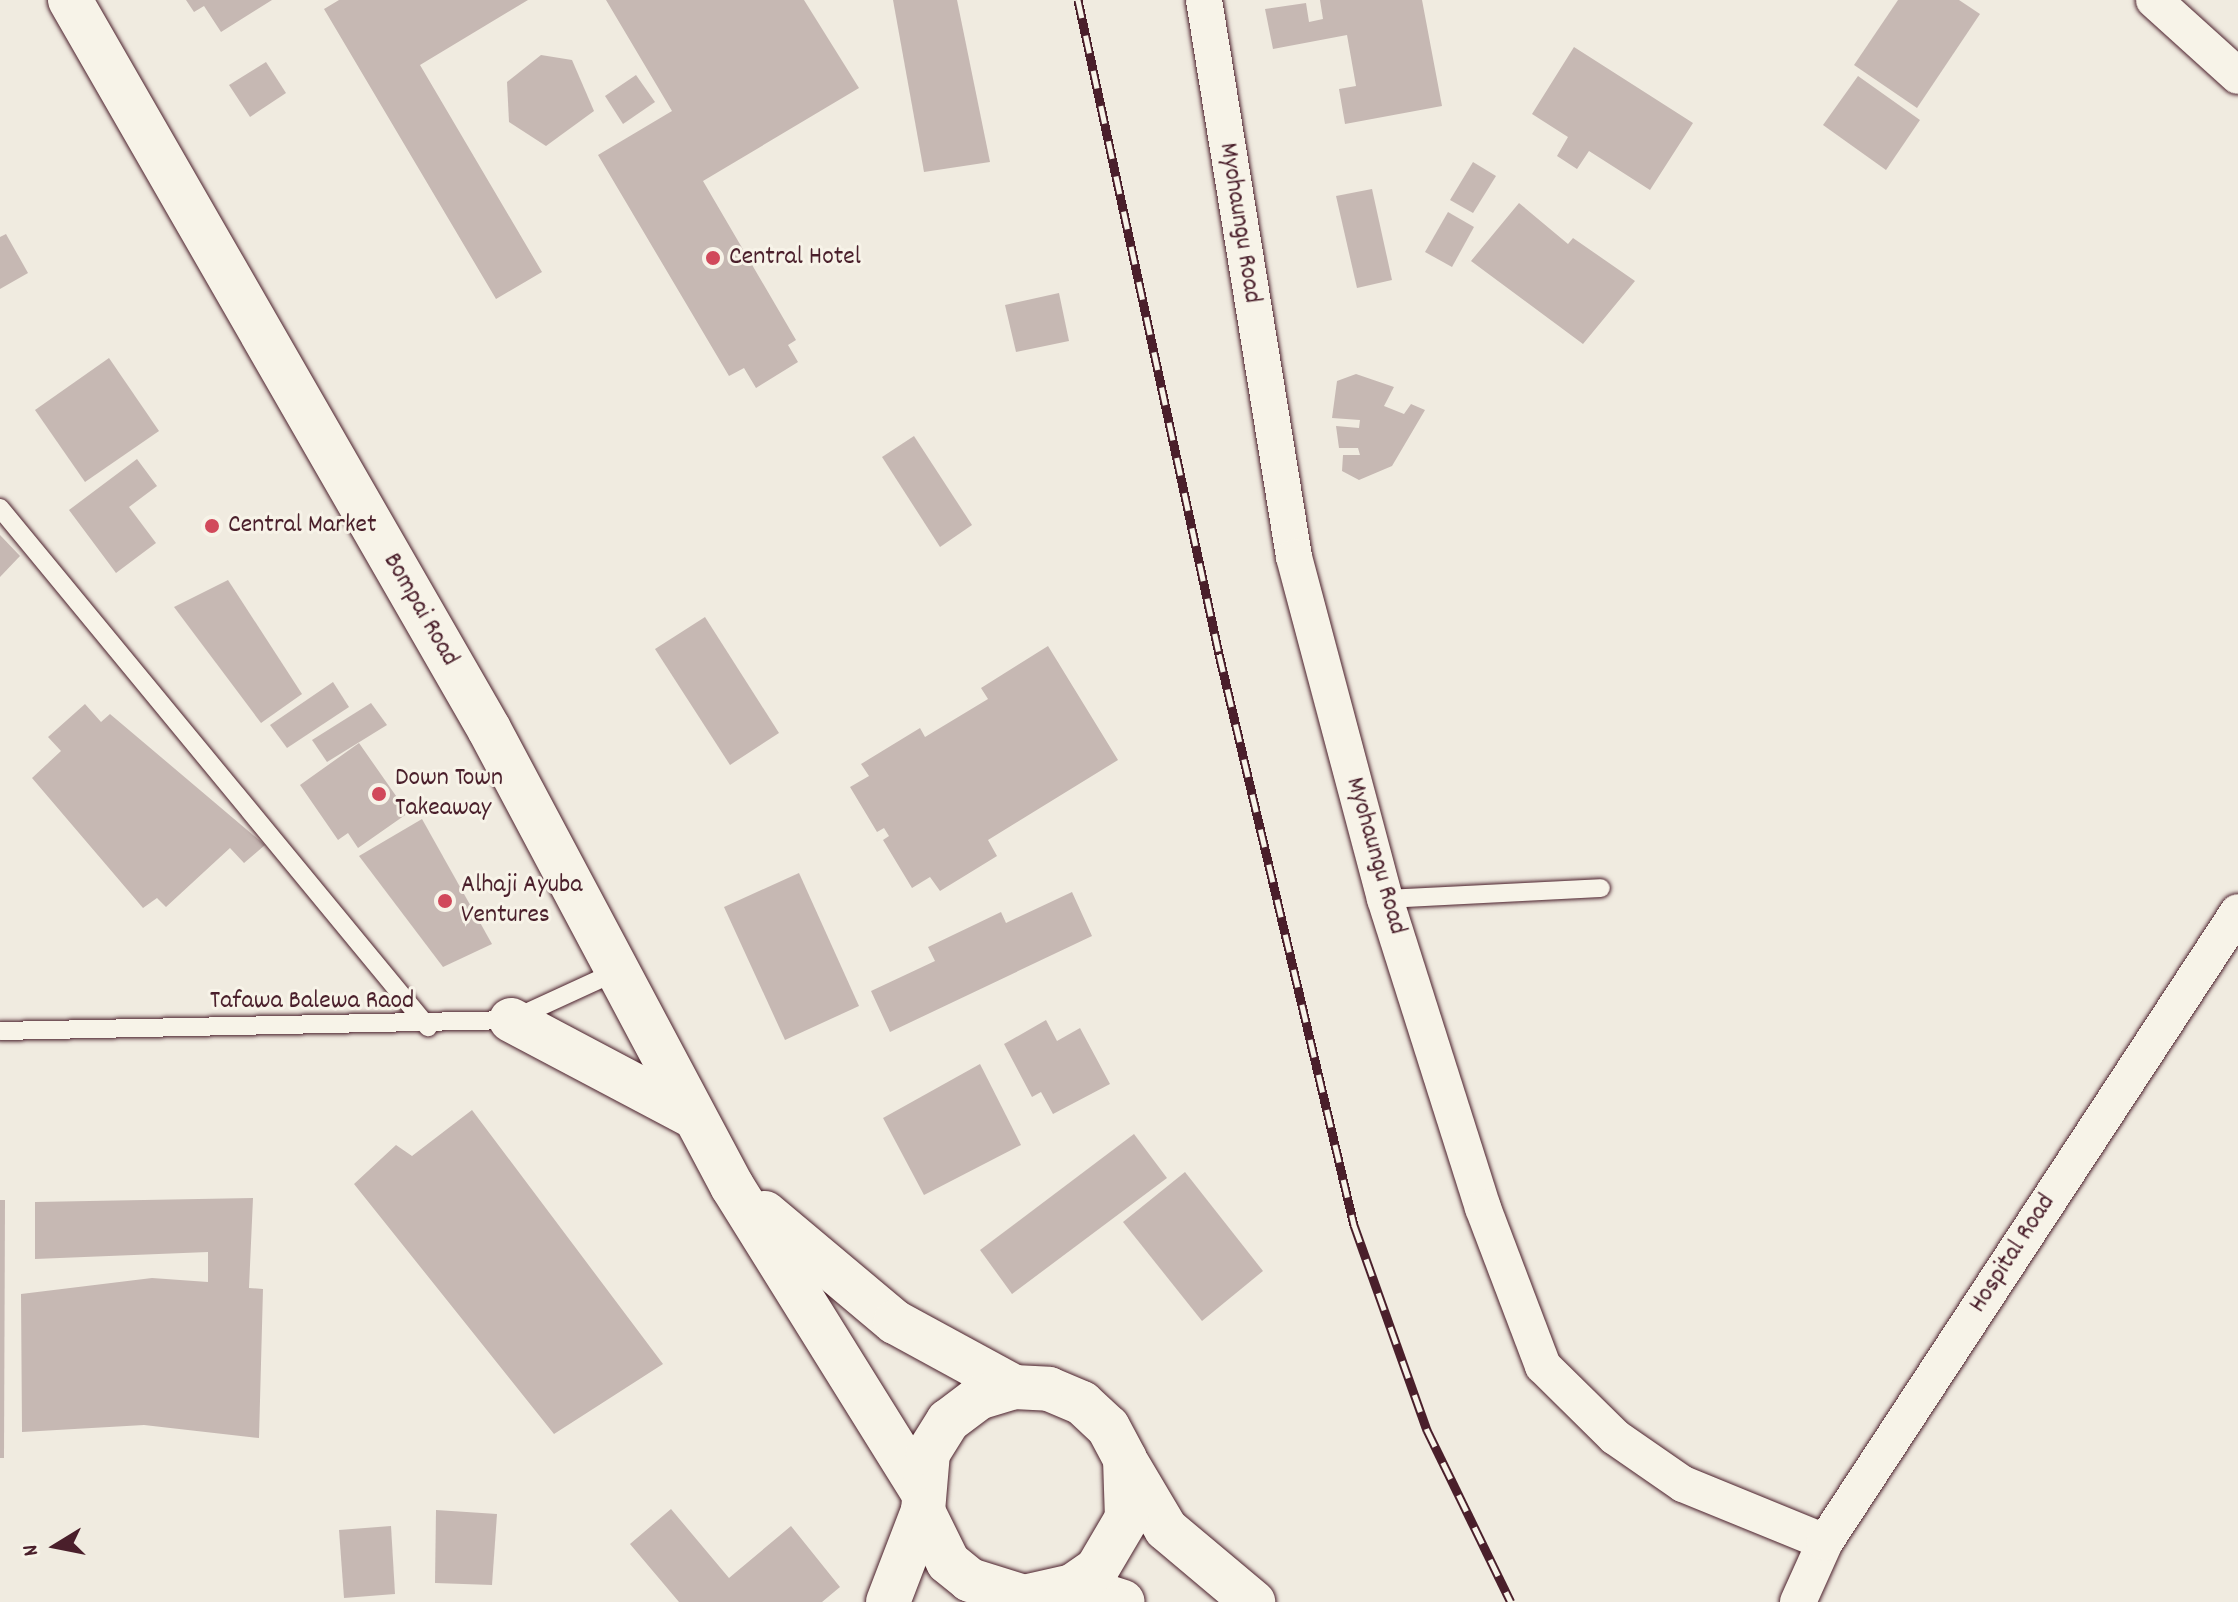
<!DOCTYPE html>
<style>
body{margin:0}
#map{position:relative;width:2238px;height:1602px;overflow:hidden;background:#f0ebe0;font-family:Dekko,sans-serif}
div>[style]{position:absolute}
.building>*{inset:0;background:#c6b8b3}
.roads{filter:drop-shadow(0 0 2px #4a1f2b) drop-shadow(0 0 2px #4a1f2b)}
.lane>*{height:18px;margin:-9px;padding:0 9px;transform-origin:9px;border-radius:9px;background:#f7f3e8}
.street>*{height:36px;margin:-18px;padding:0 18px;transform-origin:18px;border-radius:18px;background:#f7f3e8}
.secondary>*{height:44px;margin:-22px;padding:0 22px;transform-origin:22px;border-radius:22px;background:#f7f3e8}
.rail>*{height:9px;margin-top:-4.5px;transform-origin:0;background:repeating-linear-gradient(90deg,#f7f3e8 0 18px,#4a1f2b 0 36px);box-sizing:border-box;border-block:2px solid #4a1f2b}
.dots>*{width:22px;height:22px;translate:-50% -50%;box-sizing:border-box;border:4px solid #f7f3e8;border-radius:50%}
span{translate:-50% -50%;white-space:nowrap;text-align:center;line-height:1.15;-webkit-text-stroke:6px #f7f3e8;paint-order:stroke}
.street-label{font-size:26px;color:#4a1f2b}
.poi-label{font-size:26px;color:#4a1f2b}
.left{translate:0 -50%;text-align:left}
.north{position:absolute;left:16px;top:1506px;width:80px;height:80px;-webkit-text-stroke:6px #f7f3e8;paint-order:stroke;rotate:260deg;font-size:22px;font-weight:700;line-height:32px;text-align:center;color:#4a1f2b}
.north::after{content:'';display:block;margin:auto;width:28px;height:36px;background:#4a1f2b;clip-path:polygon(50% 0,100% 100%,50% 72%,0 100%)}
</style>
<div id="map">
<div class="building">
<i style="clip-path:polygon(186px 0,272px 0,221px 32px,204px 6px,194px 12px)"></i>
<i style="clip-path:polygon(339px 0,528px 0,420px 65px,542px 272px,496px 299px,324px 9px)"></i>
<i style="clip-path:polygon(606px 0,804px 0,859px 88px,703px 181px,796px 340px,788px 345px,798px 362px,756px 388px,744px 368px,729px 376px,598px 155px,672px 111px)"></i>
<i style="clip-path:polygon(893px 0,957px 0,990px 162px,924px 172px)"></i>
<i style="clip-path:polygon(1320px 0,1422px 0,1442px 106px,1345px 124px,1339px 89px,1356px 86px,1347px 35px,1273px 49px,1265px 9px,1306px 3px,1309px 22px,1323px 19px)"></i>
<i style="clip-path:polygon(1898px 0,1959px 0,1980px 14px,1917px 108px,1854px 65px)"></i>
<i style="clip-path:polygon(1574px 47px,1693px 123px,1650px 190px,1589px 151px,1577px 169px,1557px 156px,1568px 137px,1532px 114px)"></i>
<i style="clip-path:polygon(541px 55px,572px 60px,594px 111px,546px 146px,509px 122px,507px 82px)"></i>
<i style="clip-path:polygon(266px 62px,286px 93px,250px 117px,229px 85px)"></i>
<i style="clip-path:polygon(636px 75px,655px 102px,623px 124px,605px 96px)"></i>
<i style="clip-path:polygon(1858px 76px,1920px 120px,1886px 170px,1823px 125px)"></i>
<i style="clip-path:polygon(1473px 162px,1496px 176px,1473px 213px,1450px 200px)"></i>
<i style="clip-path:polygon(1372px 189px,1392px 280px,1357px 288px,1336px 196px)"></i>
<i style="clip-path:polygon(1519px 203px,1568px 244px,1573px 238px,1635px 281px,1583px 344px,1471px 261px)"></i>
<i style="clip-path:polygon(1448px 212px,1474px 227px,1452px 267px,1425px 252px)"></i>
<i style="clip-path:polygon(6px 234px,28px 273px,0 289px,0 237px)"></i>
<i style="clip-path:polygon(1059px 293px,1069px 341px,1016px 352px,1005px 305px)"></i>
<i style="clip-path:polygon(109px 358px,159px 431px,85px 482px,35px 410px)"></i>
<i style="clip-path:polygon(1356px 374px,1394px 387px,1384px 406px,1404px 414px,1411px 404px,1425px 410px,1392px 466px,1359px 480px,1342px 471px,1343px 455px,1360px 455px,1358px 448px,1339px 448px,1336px 426px,1359px 428px,1360px 420px,1332px 418px,1337px 381px)"></i>
<i style="clip-path:polygon(914px 436px,972px 525px,940px 547px,882px 457px)"></i>
<i style="clip-path:polygon(137px 459px,157px 486px,129px 507px,156px 543px,116px 573px,69px 510px)"></i>
<i style="clip-path:polygon(0 535px,20px 556px,0 577px)"></i>
<i style="clip-path:polygon(228px 580px,302px 694px,261px 723px,174px 607px)"></i>
<i style="clip-path:polygon(705px 617px,779px 733px,730px 765px,655px 649px)"></i>
<i style="clip-path:polygon(1048px 646px,1118px 760px,988px 840px,997px 856px,940px 891px,930px 877px,912px 888px,883px 840px,889px 836px,884px 828px,877px 832px,850px 787px,869px 776px,861px 764px,920px 728px,925px 737px,988px 699px,981px 688px)"></i>
<i style="clip-path:polygon(333px 682px,349px 707px,287px 748px,270px 725px)"></i>
<i style="clip-path:polygon(371px 703px,387px 725px,327px 762px,312px 740px)"></i>
<i style="clip-path:polygon(85px 704px,101px 722px,110px 714px,265px 845px,244px 863px,230px 848px,166px 907px,157px 898px,143px 908px,32px 778px,61px 751px,48px 737px)"></i>
<i style="clip-path:polygon(359px 743px,408px 813px,358px 848px,348px 833px,338px 840px,300px 785px)"></i>
<i style="clip-path:polygon(422px 819px,492px 944px,443px 967px,359px 856px)"></i>
<i style="clip-path:polygon(799px 873px,859px 1006px,785px 1040px,724px 907px)"></i>
<i style="clip-path:polygon(1072px 892px,1092px 936px,890px 1032px,871px 991px,935px 961px,928px 947px,1001px 912px,1006px 923px)"></i>
<i style="clip-path:polygon(1046px 1020px,1057px 1041px,1080px 1028px,1110px 1084px,1053px 1114px,1041px 1092px,1032px 1097px,1004px 1044px)"></i>
<i style="clip-path:polygon(980px 1064px,1021px 1145px,924px 1195px,883px 1118px)"></i>
<i style="clip-path:polygon(472px 1110px,663px 1364px,554px 1434px,354px 1184px,396px 1145px,412px 1156px)"></i>
<i style="clip-path:polygon(1134px 1134px,1167px 1178px,1012px 1294px,980px 1250px)"></i>
<i style="clip-path:polygon(1185px 1172px,1263px 1271px,1202px 1321px,1123px 1222px)"></i>
<i style="clip-path:polygon(253px 1198px,249px 1288px,263px 1289px,259px 1438px,144px 1425px,22px 1432px,21px 1294px,152px 1278px,208px 1282px,208px 1252px,35px 1259px,35px 1202px)"></i>
<i style="clip-path:polygon(0 1200px,5px 1200px,4px 1458px,0 1458px)"></i>
<i style="clip-path:polygon(671px 1509px,729px 1578px,791px 1526px,840px 1587px,822px 1602px,679px 1602px,630px 1544px)"></i>
<i style="clip-path:polygon(436px 1510px,497px 1514px,492px 1585px,435px 1583px)"></i>
<i style="clip-path:polygon(391px 1526px,395px 1594px,344px 1598px,339px 1530px)"></i>
</div>
<div class="roads">
<div class="lane">
<i style="left:0;top:508px;width:673px;rotate:50.49deg"></i>
<i style="left:1385px;top:899px;width:216px;rotate:-2.9deg"></i>
<i style="left:0;top:1031px;width:511px;rotate:-1.23deg"></i>
<i style="left:511px;top:1020px;width:112px;rotate:-24.7deg"></i>
</div>
<div class="street">
<i style="left:1204px;top:0;width:564px;rotate:80.82deg"></i>
<i style="left:1294px;top:557px;width:354px;rotate:75.1deg"></i>
<i style="left:1385px;top:899px;width:324px;rotate:72.4deg"></i>
<i style="left:1483px;top:1208px;width:169px;rotate:69.2deg"></i>
<i style="left:1543px;top:1366px;width:101px;rotate:44.6deg"></i>
<i style="left:1615px;top:1437px;width:83px;rotate:34.7deg"></i>
<i style="left:1683px;top:1484px;width:153px;rotate:22.2deg"></i>
<i style="left:2154px;top:0;width:113px;rotate:42.1deg"></i>
<i style="left:1798px;top:1602px;width:66px;rotate:-65.8deg"></i>
<i style="left:1825px;top:1542px;width:753px;rotate:-56.75deg"></i>
</div>
<div class="secondary">
<i style="left:70px;top:0;width:841px;rotate:60.11deg"></i>
<i style="left:489px;top:729px;width:518px;rotate:62deg"></i>
<i style="left:732px;top:1186px;width:358px;rotate:58.1deg"></i>
<i style="left:511px;top:1020px;width:207px;rotate:27.9deg"></i>
<i style="left:765px;top:1213px;width:170px;rotate:40deg"></i>
<i style="left:895px;top:1322px;width:136px;rotate:28.6deg"></i>
<i style="left:1128px;top:1465px;width:74px;rotate:59.3deg"></i>
<i style="left:1166px;top:1529px;width:114px;rotate:40deg"></i>
<i style="left:1073px;top:1586px;width:52px;rotate:17.7deg"></i>
<i style="left:888px;top:1602px;width:97px;rotate:-69deg"></i>
<i style="left:923px;top:1511px;width:58px;rotate:-85.1deg"></i>
<i style="left:928px;top:1453px;width:38px;rotate:-58deg"></i>
<i style="left:948px;top:1421px;width:38px;rotate:-37deg"></i>
<i style="left:978px;top:1398px;width:38px;rotate:-17deg"></i>
<i style="left:1014px;top:1387px;width:35px;rotate:3deg"></i>
<i style="left:1049px;top:1389px;width:36px;rotate:23deg"></i>
<i style="left:1082px;top:1403px;width:35px;rotate:43deg"></i>
<i style="left:1108px;top:1427px;width:36px;rotate:62deg"></i>
<i style="left:1125px;top:1459px;width:59px;rotate:88.1deg"></i>
<i style="left:1127px;top:1518px;width:59px;rotate:120.5deg"></i>
<i style="left:1097px;top:1569px;width:29px;rotate:145deg"></i>
<i style="left:1073px;top:1586px;width:50px;rotate:167.3deg"></i>
<i style="left:1024px;top:1597px;width:57px;rotate:-162.5deg"></i>
<i style="left:970px;top:1580px;width:28px;rotate:-141deg"></i>
<i style="left:948px;top:1562px;width:57px;rotate:-116.1deg"></i>
</div>
</div>
<div class="rail">
<i style="left:1078px;top:0;width:669px;rotate:77.83deg"></i>
<i style="left:1219px;top:654px;width:587px;rotate:76.7deg"></i>
<i style="left:1354px;top:1225px;width:218px;rotate:70.4deg"></i>
<i style="left:1427px;top:1430px;width:191px;rotate:64deg"></i>
</div>
<div class="dots">
<i style="left:713px;top:258px;background:#d1495b"></i>
<i style="left:212px;top:526px;background:#d1495b"></i>
<i style="left:379px;top:794px;background:#d1495b"></i>
<i style="left:445px;top:901px;background:#d1495b"></i>
</div>
<div class="street-label">
<span style="left:1239px;top:223px;rotate:81deg">Myohaungu Road</span>
<span style="left:420px;top:610px;rotate:60deg">Bompai Road</span>
<span style="left:1375px;top:856px;rotate:74deg">Myohaungu Road</span>
<span style="left:312px;top:1002px">Tafawa Balewa Raod</span>
<span style="left:2013px;top:1254px;rotate:-57deg">Hospital Road</span>
</div>
<div class="poi-label">
<span class="left" style="left:729px;top:258px">Central Hotel</span>
<span class="left" style="left:228px;top:526px">Central Market</span>
<span class="left" style="left:395px;top:794px">Down Town<br>Takeaway</span>
<span class="left" style="left:461px;top:901px">Alhaji Ayuba<br>Ventures</span>
</div>
<div class="north">N</div>
</div>
